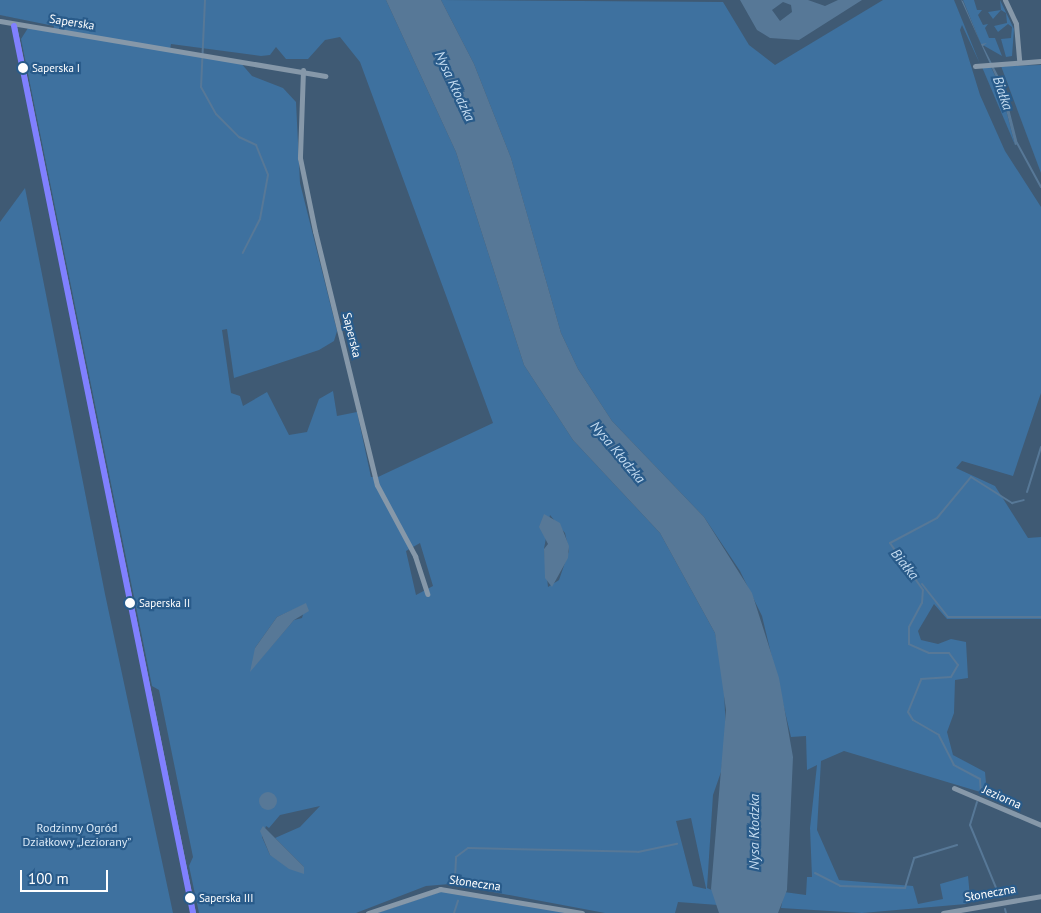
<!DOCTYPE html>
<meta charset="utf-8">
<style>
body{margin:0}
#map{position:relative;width:1041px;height:913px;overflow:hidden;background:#3f5a74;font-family:"PT Sans",sans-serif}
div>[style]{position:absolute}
.green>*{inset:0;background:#3e719f}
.water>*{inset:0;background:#577897}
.round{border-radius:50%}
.stream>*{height:2px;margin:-1px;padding:0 1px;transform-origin:1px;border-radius:1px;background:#577897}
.minor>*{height:5px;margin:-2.5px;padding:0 2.5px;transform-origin:2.5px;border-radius:2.5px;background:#8698a9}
.bus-1>*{height:6px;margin:-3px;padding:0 3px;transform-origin:3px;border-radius:3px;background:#8080ff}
.dots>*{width:14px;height:14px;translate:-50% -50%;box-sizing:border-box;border:2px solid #295b8a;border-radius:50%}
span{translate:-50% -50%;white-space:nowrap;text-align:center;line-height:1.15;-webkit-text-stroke:4.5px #295b8a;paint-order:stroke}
.bus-label{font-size:11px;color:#fff}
.left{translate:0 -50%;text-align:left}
.street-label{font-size:12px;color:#fff}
.park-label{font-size:12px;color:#dbeaf7}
.water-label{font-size:14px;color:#c3dbf0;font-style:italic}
.scale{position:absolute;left:20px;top:870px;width:88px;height:22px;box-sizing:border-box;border:2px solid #fff;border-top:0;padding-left:6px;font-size:15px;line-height:18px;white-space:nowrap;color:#fff;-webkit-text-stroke:4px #295b8a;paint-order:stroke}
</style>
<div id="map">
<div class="green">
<i style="clip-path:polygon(evenodd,0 0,386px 0,456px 152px,524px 365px,573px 440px,660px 533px,715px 633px,723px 673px,726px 731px,721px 772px,713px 795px,707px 888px,714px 891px,718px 905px,678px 902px,675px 913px,605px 913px,450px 884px,426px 886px,356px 913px,199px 913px,189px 866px,193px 857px,159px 690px,152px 686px,21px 39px,28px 28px,52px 32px,54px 26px,0 15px,0 0,340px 37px,360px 62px,493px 423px,378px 477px,371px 477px,357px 412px,337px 416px,333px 391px,319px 399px,307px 432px,289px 435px,267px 392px,243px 406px,240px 396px,231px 393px,222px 330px,227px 329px,234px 378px,319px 350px,334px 341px,337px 331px,300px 183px,296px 102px,283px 88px,252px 76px,240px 62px,170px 50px,171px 44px,261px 56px,270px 55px,276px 47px,286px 59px,308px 59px,325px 40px,340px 37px,0 0,550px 515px,565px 533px,569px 551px,559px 580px,548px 587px,544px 549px,550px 515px,0 0,420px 543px,433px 586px,416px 595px,406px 551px,420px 543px,0 0,306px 604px,302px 618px,294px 620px,256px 664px,255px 648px,277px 617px,306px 604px,0 0,320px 806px,300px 827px,275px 838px,304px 867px,270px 855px,262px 837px,266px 826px,269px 828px,280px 815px,320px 806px,0 0,691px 818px,706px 888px,706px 889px,693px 886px,676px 821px,691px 818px)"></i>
<i style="clip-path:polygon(441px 0,723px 2px,749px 45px,775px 65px,883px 0,954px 0,980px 64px,962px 25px,960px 30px,980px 95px,1005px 151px,1041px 207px,1041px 393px,1013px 476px,962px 461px,956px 468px,995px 486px,1028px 538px,1041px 537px,1041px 619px,947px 619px,934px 604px,918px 631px,921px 640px,938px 644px,951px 639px,966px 642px,968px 678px,955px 680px,954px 713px,947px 732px,953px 755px,985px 772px,987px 794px,844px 751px,821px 761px,817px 830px,839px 880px,913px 886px,918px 904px,943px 899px,940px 884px,968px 876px,970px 897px,966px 904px,862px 913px,781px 908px,784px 892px,806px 895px,807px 877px,812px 877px,810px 828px,817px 765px,807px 770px,806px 736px,791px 737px,762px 616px,740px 571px,704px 517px,612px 421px,578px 369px,561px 333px,511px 158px,474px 64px)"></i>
<i style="clip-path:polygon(963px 0,974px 0,977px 10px,982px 10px,978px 15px,983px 25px,988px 24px,985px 28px,989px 38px,995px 38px,1002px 56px,981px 44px)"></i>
<i style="clip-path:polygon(1000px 0,1014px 29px,1012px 56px,1006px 57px,1001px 39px,1011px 38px,1012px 27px,1008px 24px,998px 32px,994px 26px,1007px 23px,1006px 13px,1001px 10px,993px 19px,988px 12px,1001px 10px)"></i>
<i style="clip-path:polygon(1041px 65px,1041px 173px,1001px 66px)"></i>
<i style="clip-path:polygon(982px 67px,991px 67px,1000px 86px,1015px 145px)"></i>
<i style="clip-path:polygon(25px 188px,105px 594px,173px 913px,0 913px,0 222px)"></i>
<i style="clip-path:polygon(440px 892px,454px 892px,574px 913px,377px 913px)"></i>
</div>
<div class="water">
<i style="clip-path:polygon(386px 0,441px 0,474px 64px,511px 158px,561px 333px,578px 369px,612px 421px,704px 517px,752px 593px,779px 678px,793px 757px,787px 890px,778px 913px,719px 913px,711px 889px,726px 710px,715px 633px,660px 533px,573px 440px,524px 365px,456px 152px)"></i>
<i style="clip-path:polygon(evenodd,740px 0,808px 0,825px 6px,838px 0,862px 0,799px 40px,770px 38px,757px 30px,740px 0,783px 2px,791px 5px,792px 12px,780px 21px,772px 10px,783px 2px)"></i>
<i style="clip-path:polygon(961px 0,963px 1px,981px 44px,987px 43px,983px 46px,1003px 85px,1018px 144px,1015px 145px,1000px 86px)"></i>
<i style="clip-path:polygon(544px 514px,560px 523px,569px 546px,568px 558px,552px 587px,545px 578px,544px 549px,548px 544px,539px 527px)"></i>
<i style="clip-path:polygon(306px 603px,309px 611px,294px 620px,250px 672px,255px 648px,277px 617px)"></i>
<i class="round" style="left:259px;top:792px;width:18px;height:18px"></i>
<i style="clip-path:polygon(263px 826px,304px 867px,304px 874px,289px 869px,270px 855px,260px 831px)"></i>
</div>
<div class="stream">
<i style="left:205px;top:0;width:87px;rotate:92.6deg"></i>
<i style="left:201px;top:87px;width:31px;rotate:61deg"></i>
<i style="left:216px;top:114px;width:33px;rotate:45deg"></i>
<i style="left:239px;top:137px;width:19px;rotate:25deg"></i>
<i style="left:256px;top:145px;width:32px;rotate:68deg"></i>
<i style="left:268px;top:175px;width:45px;rotate:100.3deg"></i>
<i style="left:260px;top:219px;width:38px;rotate:117deg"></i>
<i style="left:1017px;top:143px;width:50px;rotate:61.4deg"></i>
<i style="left:1027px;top:492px;width:47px;rotate:-72.7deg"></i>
<i style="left:922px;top:584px;width:42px;rotate:51.8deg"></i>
<i style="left:948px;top:617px;width:93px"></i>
<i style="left:981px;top:794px;width:15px;rotate:-94deg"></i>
<i style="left:980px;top:779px;width:30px;rotate:-152deg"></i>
<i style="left:954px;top:765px;width:34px;rotate:-117deg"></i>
<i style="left:939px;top:735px;width:30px;rotate:-150deg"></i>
<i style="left:913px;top:720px;width:9px;rotate:-122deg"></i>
<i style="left:908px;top:712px;width:35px;rotate:-68deg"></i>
<i style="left:921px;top:679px;width:30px;rotate:-4deg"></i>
<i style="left:951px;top:677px;width:14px;rotate:-60deg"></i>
<i style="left:958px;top:665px;width:15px;rotate:-127deg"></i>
<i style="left:949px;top:653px;width:20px;rotate:180deg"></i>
<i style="left:929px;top:653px;width:22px;rotate:-156deg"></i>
<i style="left:909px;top:644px;width:17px;rotate:-90deg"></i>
<i style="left:909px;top:627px;width:27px;rotate:-62deg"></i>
<i style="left:922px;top:603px;width:13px;rotate:-86deg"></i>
<i style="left:923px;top:590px;width:57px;rotate:-125.1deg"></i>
<i style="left:890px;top:543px;width:53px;rotate:-28deg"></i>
<i style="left:937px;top:518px;width:53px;rotate:-50.3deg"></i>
<i style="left:971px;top:477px;width:49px;rotate:32.4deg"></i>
<i style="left:1012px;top:503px;width:12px;rotate:-14deg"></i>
<i style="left:977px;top:802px;width:24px;rotate:107deg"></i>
<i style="left:970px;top:825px;width:76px;rotate:67.5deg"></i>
<i style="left:815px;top:873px;width:28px;rotate:27deg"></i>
<i style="left:840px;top:886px;width:65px;rotate:1.8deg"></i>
<i style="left:905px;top:888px;width:31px;rotate:-73deg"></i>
<i style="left:914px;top:858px;width:45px;rotate:-16.8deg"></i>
<i style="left:455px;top:878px;width:21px;rotate:-87deg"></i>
<i style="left:456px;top:857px;width:15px;rotate:-37deg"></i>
<i style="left:468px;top:848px;width:170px;rotate:1.3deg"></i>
<i style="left:638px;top:852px;width:40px;rotate:-12deg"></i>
<i style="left:1005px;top:909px;width:4px;rotate:76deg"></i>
<i style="left:454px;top:913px;width:13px;rotate:-72deg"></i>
</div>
<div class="minor">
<i style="left:1005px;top:0;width:26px;rotate:65deg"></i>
<i style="left:1016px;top:24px;width:37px;rotate:85deg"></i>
<i style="left:0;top:21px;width:330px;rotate:9.6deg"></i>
<i style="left:14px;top:26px;width:905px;rotate:78.59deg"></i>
<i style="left:975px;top:66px;width:66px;rotate:-4.3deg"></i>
<i style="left:303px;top:70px;width:88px;rotate:92deg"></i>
<i style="left:300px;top:158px;width:75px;rotate:78.4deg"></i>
<i style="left:315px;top:231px;width:261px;rotate:76.3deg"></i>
<i style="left:377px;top:485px;width:81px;rotate:61.8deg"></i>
<i style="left:415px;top:556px;width:40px;rotate:72deg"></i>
<i style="left:954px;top:788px;width:95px;rotate:23deg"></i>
<i style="left:368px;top:913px;width:76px;rotate:-18.4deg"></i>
<i style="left:440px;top:889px;width:144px;rotate:9.6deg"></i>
<i style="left:943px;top:913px;width:99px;rotate:-9.8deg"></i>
</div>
<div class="bus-1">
<i style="left:14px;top:26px;width:905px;rotate:78.59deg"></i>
</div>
<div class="dots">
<i style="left:23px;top:68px;background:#fff"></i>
<i style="left:130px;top:603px;background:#fff"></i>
<i style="left:190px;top:898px;background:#fff"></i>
</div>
<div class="bus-label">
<span class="left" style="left:32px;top:68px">Saperska I</span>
<span class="left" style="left:139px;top:603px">Saperska II</span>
<span class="left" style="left:199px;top:898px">Saperska III</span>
</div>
<div class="street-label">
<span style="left:72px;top:22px;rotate:9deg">Saperska</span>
<span style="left:352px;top:335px;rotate:76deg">Saperska</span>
<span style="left:1002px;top:797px;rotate:24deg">Jeziorna</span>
<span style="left:475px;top:883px;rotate:8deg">Słoneczna</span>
<span style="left:990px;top:893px;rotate:-10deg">Słoneczna</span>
</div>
<div class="park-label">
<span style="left:77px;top:835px">Rodzinny Ogród<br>Działkowy „Jeziorany”</span>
</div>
<div class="water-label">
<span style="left:455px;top:86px;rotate:65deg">Nysa Kłodzka</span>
<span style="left:1003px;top:93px;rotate:71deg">Białka</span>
<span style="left:618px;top:452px;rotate:50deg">Nysa Kłodzka</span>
<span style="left:905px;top:564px;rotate:51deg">Białka</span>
<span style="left:754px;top:832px;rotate:-90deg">Nysa Kłodzka</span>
</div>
<div class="scale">100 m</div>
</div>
